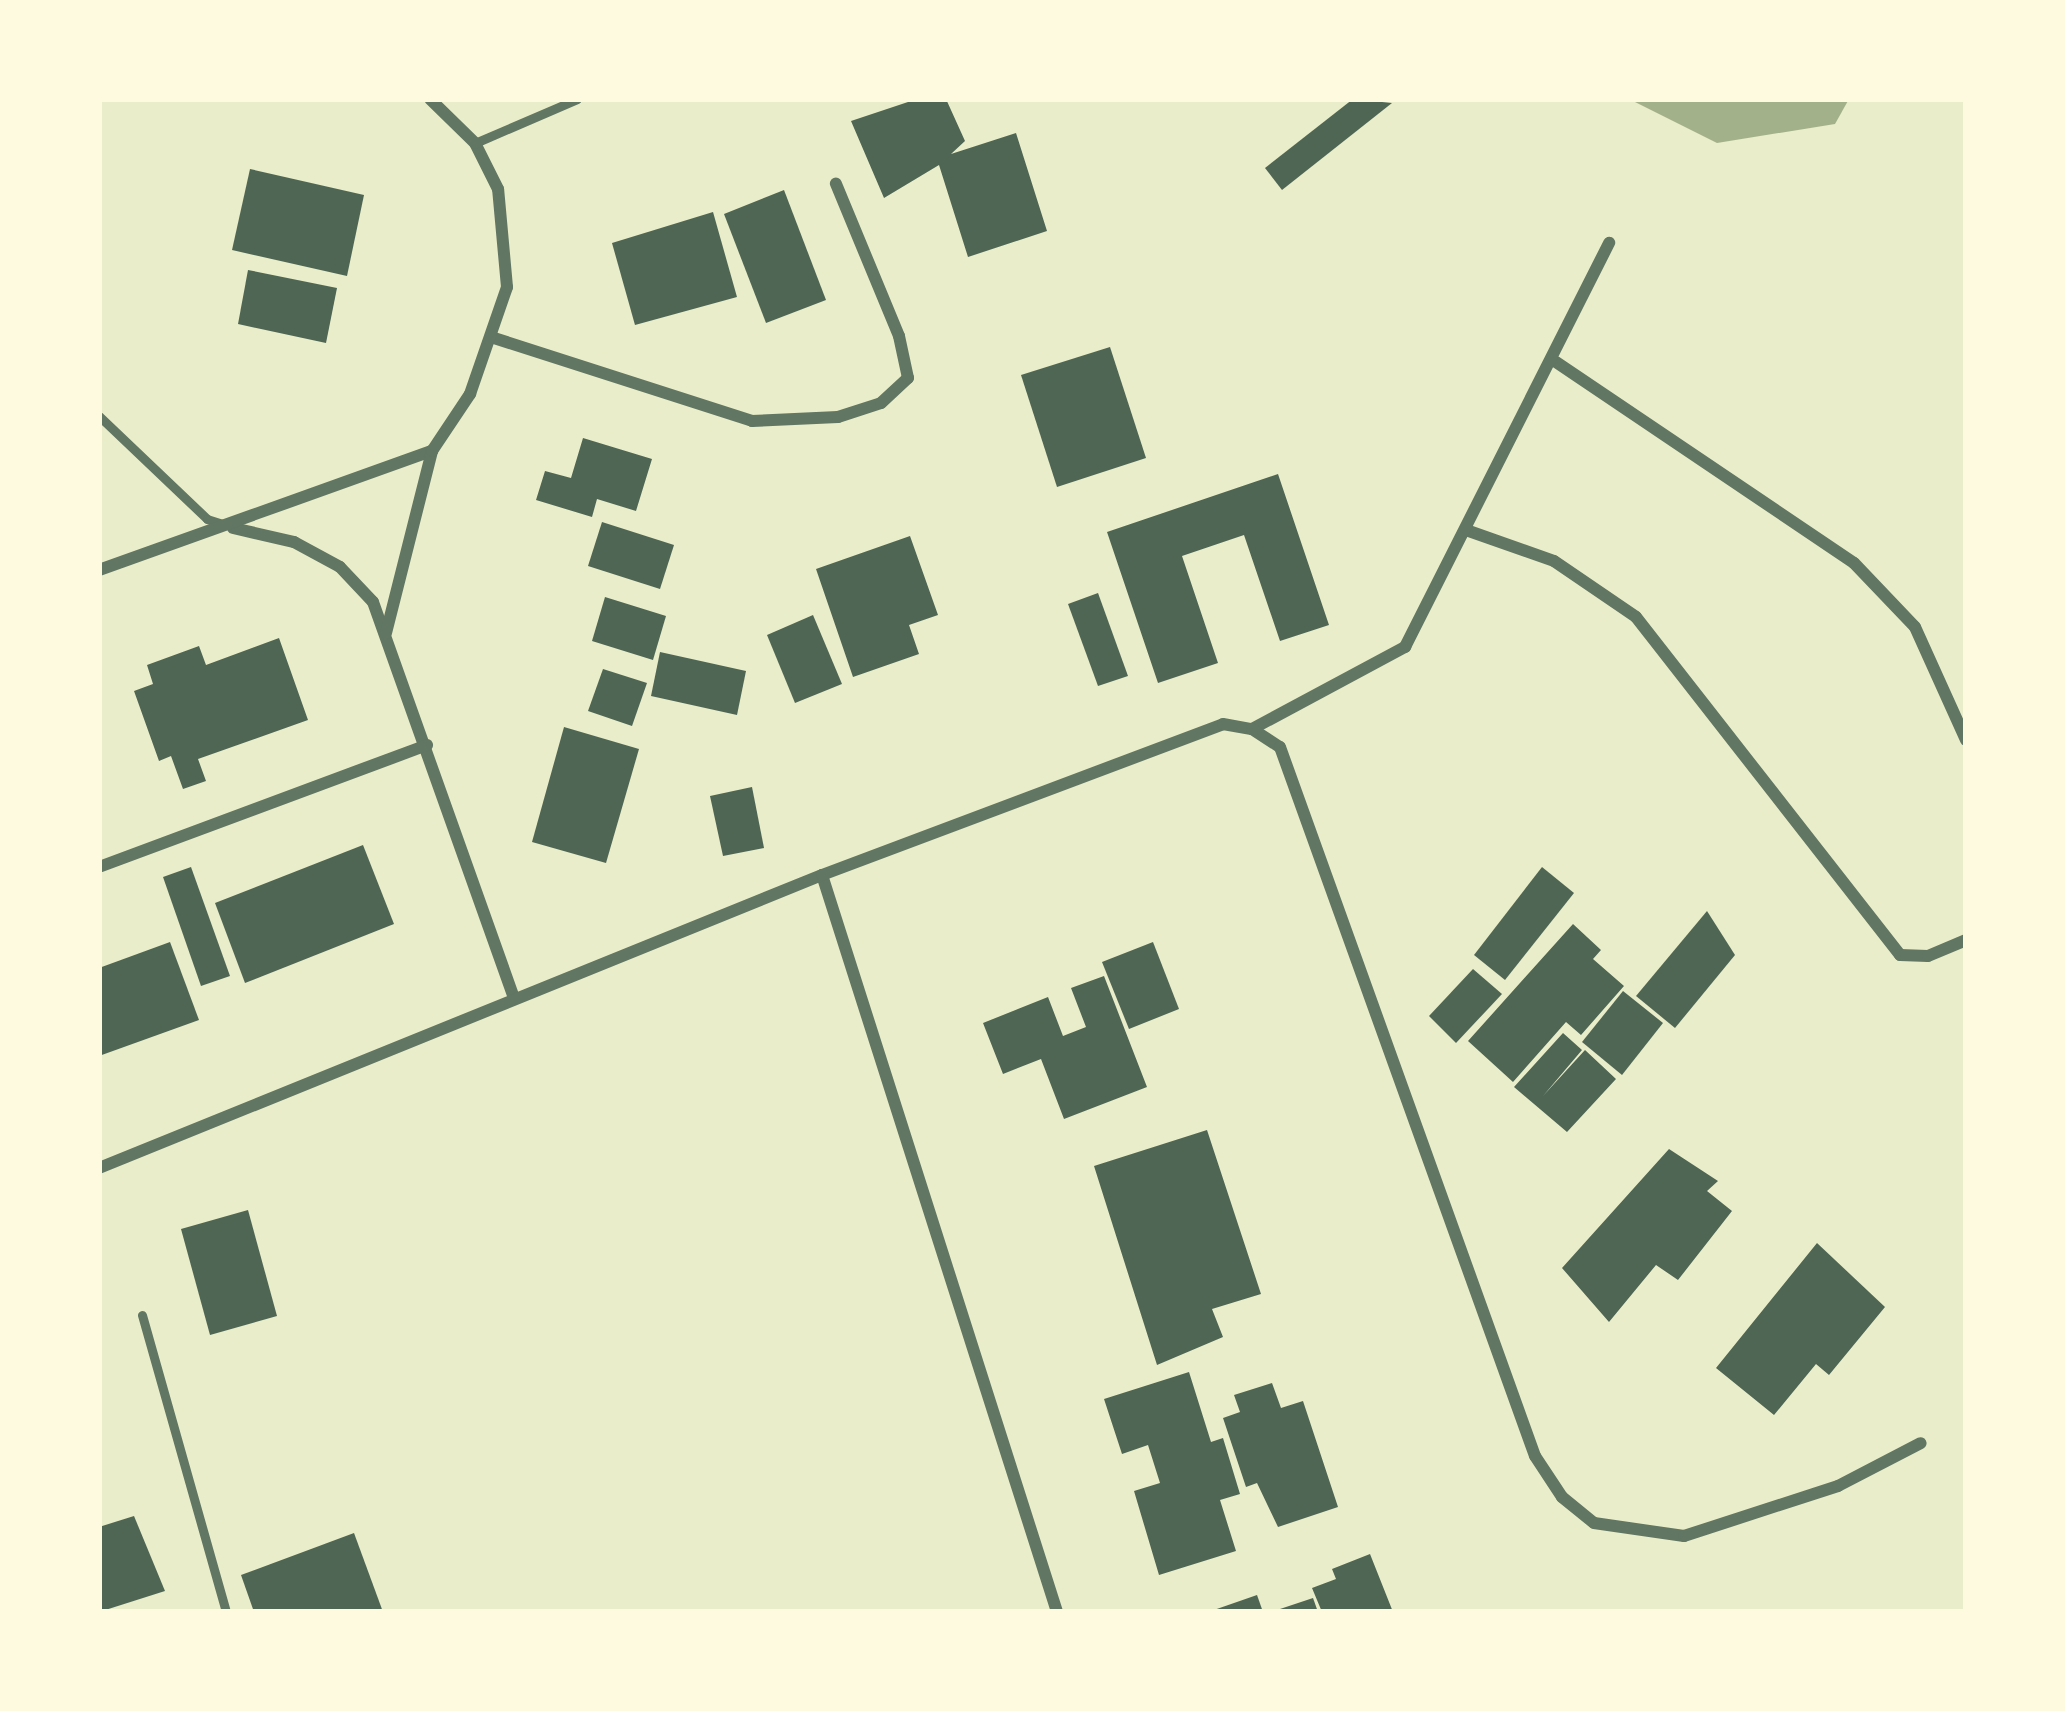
<!DOCTYPE html>
<style>
body{margin:0}
#map{position:relative;width:2065px;height:1711px;overflow:hidden;background:#e9edc9;font-family:"Roboto Condensed",sans-serif}
div>[style]{position:absolute}
.water>*{inset:0;background:#a3b18a}
.building>*{inset:0;background:#4f6655}
.service>*{height:9px;margin:-4.5px;padding:0 4.5px;transform-origin:4.5px;border-radius:4.5px;background:#617663}
.minor>*{height:12px;margin:-6px;padding:0 6px;transform-origin:6px;border-radius:6px;background:#617663}
span{translate:-50% -50%;white-space:nowrap;text-align:center;line-height:1.15;-webkit-text-stroke:9px #fefae0;paint-order:stroke}
.frame{position:absolute;inset:0;border:102px solid #fefae0;pointer-events:none}
</style>
<div id="map">
<div class="water">
<i style="clip-path:polygon(1629px 99px,1849px 99px,1835px 124px,1717px 143px)"></i>
</div>
<div class="building">
<i style="clip-path:polygon(917px 99px,946px 99px,965px 141px,951px 154px,1016px 133px,1047px 231px,968px 257px,939px 165px,884px 198px,851px 121px)"></i>
<i style="clip-path:polygon(1353px 99px,1392px 103px,1282px 190px,1265px 168px)"></i>
<i style="clip-path:polygon(250px 169px,364px 195px,347px 276px,232px 250px)"></i>
<i style="clip-path:polygon(784px 190px,826px 300px,766px 323px,724px 214px)"></i>
<i style="clip-path:polygon(713px 212px,737px 297px,635px 325px,612px 243px)"></i>
<i style="clip-path:polygon(248px 270px,337px 288px,326px 343px,238px 324px)"></i>
<i style="clip-path:polygon(1110px 347px,1146px 458px,1057px 487px,1021px 375px)"></i>
<i style="clip-path:polygon(583px 438px,652px 459px,636px 511px,597px 499px,592px 517px,536px 500px,545px 471px,571px 478px)"></i>
<i style="clip-path:polygon(1278px 474px,1329px 625px,1280px 641px,1244px 535px,1182px 556px,1218px 663px,1158px 683px,1107px 532px)"></i>
<i style="clip-path:polygon(602px 522px,674px 545px,660px 589px,588px 566px)"></i>
<i style="clip-path:polygon(910px 536px,938px 615px,909px 625px,919px 654px,853px 677px,816px 569px)"></i>
<i style="clip-path:polygon(1098px 593px,1128px 676px,1098px 686px,1068px 604px)"></i>
<i style="clip-path:polygon(605px 597px,666px 616px,653px 660px,592px 641px)"></i>
<i style="clip-path:polygon(813px 615px,842px 684px,795px 703px,767px 635px)"></i>
<i style="clip-path:polygon(279px 638px,308px 720px,198px 759px,206px 781px,183px 789px,171px 756px,159px 761px,134px 691px,153px 684px,147px 665px,199px 646px,206px 665px)"></i>
<i style="clip-path:polygon(660px 652px,746px 671px,737px 715px,651px 696px)"></i>
<i style="clip-path:polygon(603px 669px,647px 683px,632px 726px,588px 711px)"></i>
<i style="clip-path:polygon(564px 727px,639px 749px,606px 863px,532px 842px)"></i>
<i style="clip-path:polygon(752px 787px,764px 848px,723px 856px,710px 796px)"></i>
<i style="clip-path:polygon(363px 845px,394px 924px,245px 983px,215px 903px)"></i>
<i style="clip-path:polygon(191px 867px,230px 976px,201px 986px,163px 877px)"></i>
<i style="clip-path:polygon(1542px 867px,1574px 893px,1505px 980px,1474px 955px)"></i>
<i style="clip-path:polygon(1707px 911px,1735px 955px,1675px 1028px,1636px 996px)"></i>
<i style="clip-path:polygon(1573px 924px,1601px 950px,1593px 959px,1624px 986px,1581px 1035px,1566px 1022px,1513px 1082px,1468px 1041px)"></i>
<i style="clip-path:polygon(170px 942px,199px 1020px,99px 1056px,99px 968px)"></i>
<i style="clip-path:polygon(1153px 942px,1179px 1009px,1129px 1029px,1102px 962px)"></i>
<i style="clip-path:polygon(1473px 969px,1502px 994px,1456px 1043px,1429px 1016px)"></i>
<i style="clip-path:polygon(1104px 976px,1147px 1087px,1064px 1119px,1041px 1059px,1003px 1074px,983px 1023px,1048px 997px,1063px 1036px,1086px 1027px,1071px 988px)"></i>
<i style="clip-path:polygon(1623px 991px,1663px 1023px,1622px 1075px,1582px 1042px)"></i>
<i style="clip-path:polygon(1563px 1033px,1582px 1050px,1543px 1096px,1585px 1050px,1616px 1079px,1567px 1132px,1514px 1087px)"></i>
<i style="clip-path:polygon(1207px 1130px,1261px 1294px,1212px 1309px,1223px 1337px,1157px 1365px,1094px 1166px)"></i>
<i style="clip-path:polygon(1669px 1149px,1718px 1181px,1707px 1191px,1732px 1211px,1678px 1280px,1656px 1265px,1609px 1322px,1562px 1268px)"></i>
<i style="clip-path:polygon(248px 1210px,277px 1316px,210px 1335px,181px 1229px)"></i>
<i style="clip-path:polygon(1817px 1243px,1885px 1307px,1829px 1375px,1816px 1364px,1774px 1415px,1716px 1368px)"></i>
<i style="clip-path:polygon(1189px 1372px,1211px 1442px,1223px 1438px,1240px 1494px,1220px 1500px,1236px 1551px,1159px 1575px,1134px 1491px,1160px 1483px,1148px 1445px,1122px 1454px,1104px 1399px)"></i>
<i style="clip-path:polygon(1272px 1383px,1281px 1408px,1303px 1401px,1338px 1507px,1278px 1527px,1257px 1483px,1246px 1487px,1223px 1418px,1240px 1412px,1234px 1395px)"></i>
<i style="clip-path:polygon(134px 1516px,165px 1591px,99px 1612px,99px 1527px)"></i>
<i style="clip-path:polygon(354px 1533px,383px 1612px,254px 1612px,241px 1575px)"></i>
<i style="clip-path:polygon(1370px 1554px,1393px 1612px,1322px 1612px,1312px 1588px,1336px 1579px,1332px 1569px)"></i>
<i style="clip-path:polygon(1257px 1595px,1263px 1612px,1211px 1612px,1211px 1611px)"></i>
<i style="clip-path:polygon(1313px 1598px,1318px 1612px,1274px 1612px,1274px 1611px)"></i>
</div>
<div class="service">
<i style="left:475px;top:143px;width:111px;rotate:-23.3deg"></i>
<i style="left:99px;top:416px;width:149px;rotate:43.6deg"></i>
<i style="left:207px;top:519px;width:19px;rotate:18deg"></i>
<i style="left:142px;top:1315px;width:309px;rotate:74.2deg"></i>
</div>
<div class="minor">
<i style="left:494px;top:338px;width:271px;rotate:17.8deg"></i>
<i style="left:752px;top:421px;width:86px;rotate:-2.7deg"></i>
<i style="left:838px;top:417px;width:45px;rotate:-18deg"></i>
<i style="left:881px;top:403px;width:37px;rotate:-43deg"></i>
<i style="left:908px;top:378px;width:43px;rotate:-102.1deg"></i>
<i style="left:899px;top:336px;width:165px;rotate:-112.5deg"></i>
<i style="left:1556px;top:362px;width:359px;rotate:34deg"></i>
<i style="left:1854px;top:563px;width:88px;rotate:46.4deg"></i>
<i style="left:1915px;top:627px;width:124px;rotate:65.7deg"></i>
<i style="left:233px;top:528px;width:63px;rotate:12.9deg"></i>
<i style="left:294px;top:542px;width:52px;rotate:28.5deg"></i>
<i style="left:340px;top:567px;width:48px;rotate:46.7deg"></i>
<i style="left:373px;top:602px;width:420px;rotate:70.4deg"></i>
<i style="left:1466px;top:530px;width:93px;rotate:19.4deg"></i>
<i style="left:1554px;top:561px;width:99px;rotate:34.3deg"></i>
<i style="left:1636px;top:617px;width:429px;rotate:52deg"></i>
<i style="left:1900px;top:955px;width:28px;rotate:2deg"></i>
<i style="left:1928px;top:956px;width:41px;rotate:-22.8deg"></i>
<i style="left:99px;top:570px;width:354px;rotate:-19.7deg"></i>
<i style="left:386px;top:633px;width:188px;rotate:-75.8deg"></i>
<i style="left:432px;top:451px;width:69px;rotate:-56.3deg"></i>
<i style="left:470px;top:394px;width:113px;rotate:-70.9deg"></i>
<i style="left:507px;top:287px;width:98px;rotate:-95.2deg"></i>
<i style="left:498px;top:189px;width:51px;rotate:-116.6deg"></i>
<i style="left:475px;top:143px;width:63px;rotate:-135.6deg"></i>
<i style="left:1252px;top:729px;width:174px;rotate:-28.2deg"></i>
<i style="left:1405px;top:647px;width:453px;rotate:-63.2deg"></i>
<i style="left:99px;top:867px;width:350px;rotate:-20.4deg"></i>
<i style="left:822px;top:875px;width:774px;rotate:72.31deg"></i>
<i style="left:99px;top:1168px;width:780px;rotate:-22.06deg"></i>
<i style="left:822px;top:875px;width:428px;rotate:-20.6deg"></i>
<i style="left:1223px;top:724px;width:29px;rotate:10deg"></i>
<i style="left:1252px;top:729px;width:33px;rotate:33deg"></i>
<i style="left:1280px;top:747px;width:753px;rotate:70.22deg"></i>
<i style="left:1535px;top:1456px;width:49px;rotate:56.6deg"></i>
<i style="left:1562px;top:1497px;width:41px;rotate:39.1deg"></i>
<i style="left:1594px;top:1523px;width:91px;rotate:8.2deg"></i>
<i style="left:1684px;top:1536px;width:162px;rotate:-18deg"></i>
<i style="left:1838px;top:1486px;width:93px;rotate:-27.4deg"></i>
</div>
<div class="frame"></div>
</div>
